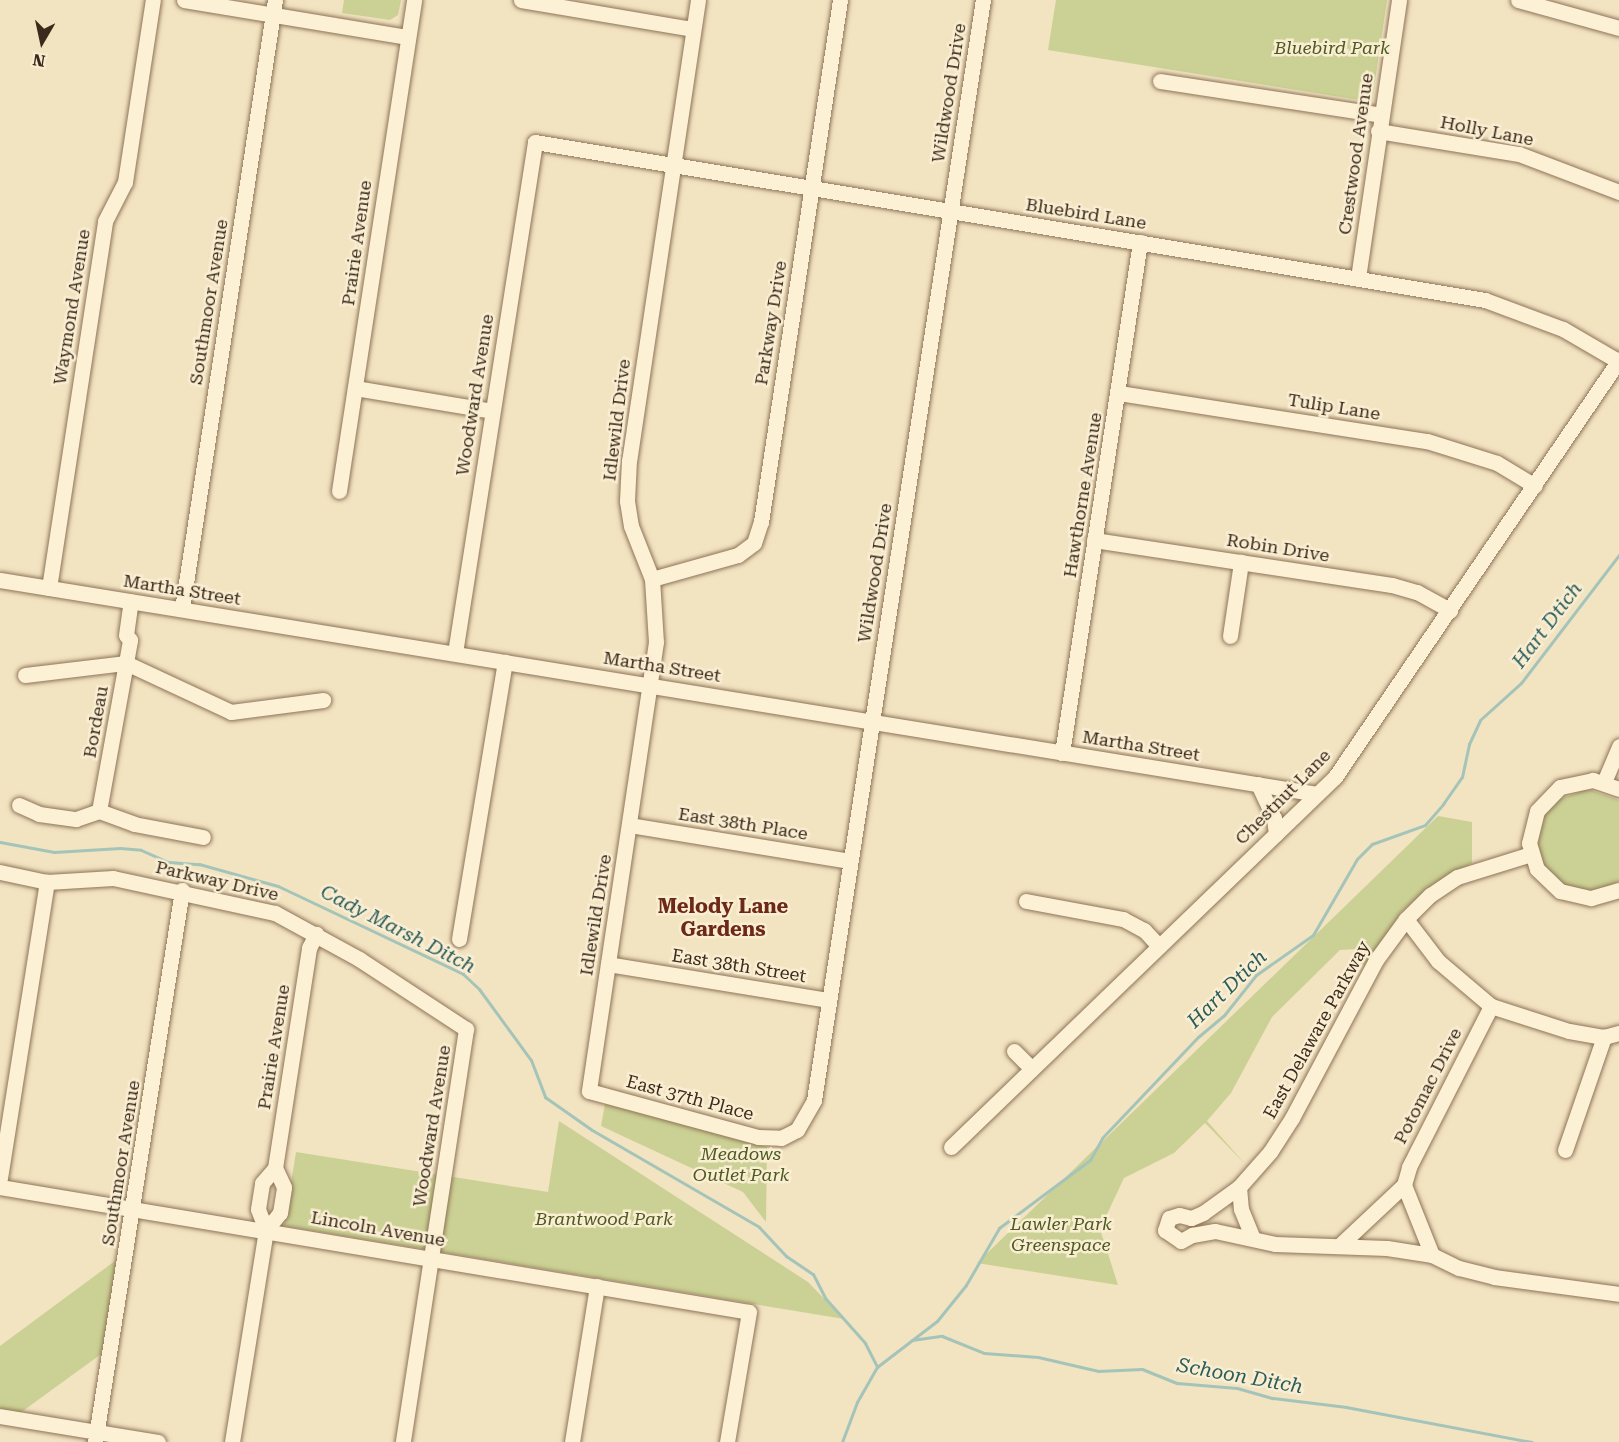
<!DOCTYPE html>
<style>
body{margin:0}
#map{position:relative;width:1619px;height:1442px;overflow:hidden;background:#f2e3c1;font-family:"Roboto Serif",serif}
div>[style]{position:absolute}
.green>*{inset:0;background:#cbd194}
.stream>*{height:3px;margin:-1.5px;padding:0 1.5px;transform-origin:1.5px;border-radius:1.5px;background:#a4c4ba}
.roads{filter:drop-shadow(0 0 2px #8e7457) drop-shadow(0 0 2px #8e7457)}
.minor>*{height:15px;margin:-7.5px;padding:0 7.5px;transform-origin:7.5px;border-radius:7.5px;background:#fcf0d5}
span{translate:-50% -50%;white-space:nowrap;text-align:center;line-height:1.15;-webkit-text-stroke:5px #f9edd2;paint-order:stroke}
.park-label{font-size:18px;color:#4c5a21;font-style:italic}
.street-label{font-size:18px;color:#3c2b1c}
.water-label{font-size:20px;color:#2a5d5a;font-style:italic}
.neighbourhood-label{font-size:20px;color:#6d2917;font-weight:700}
.north{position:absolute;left:12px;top:12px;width:60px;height:60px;-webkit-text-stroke:4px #f9edd2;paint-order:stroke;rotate:189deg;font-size:16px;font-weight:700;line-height:24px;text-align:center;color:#3c2b1c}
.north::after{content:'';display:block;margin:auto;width:21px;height:27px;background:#3c2b1c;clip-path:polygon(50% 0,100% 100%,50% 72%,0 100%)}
</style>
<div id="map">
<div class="green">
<i style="clip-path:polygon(344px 0,401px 0,398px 15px,390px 20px,342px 13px)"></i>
<i style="clip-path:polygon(1056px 0,1387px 0,1372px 102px,1048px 50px)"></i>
<i style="clip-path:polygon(1587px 789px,1619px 800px,1619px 881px,1602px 890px,1584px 892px,1567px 888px,1542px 864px,1537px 847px,1544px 814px,1555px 801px)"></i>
<i style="clip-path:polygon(1438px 816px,1472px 822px,1472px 863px,1428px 889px,1401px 912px,1364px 969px,1363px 954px,1357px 949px,1340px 950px,1272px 1017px,1231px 1093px,1207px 1121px,1246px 1165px,1205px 1123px,1174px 1153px,1124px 1178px,1100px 1229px,1118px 1285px,977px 1263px)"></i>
<i style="clip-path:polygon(605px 1104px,767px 1147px,766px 1222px,743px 1192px,601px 1126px)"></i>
<i style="clip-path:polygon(559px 1121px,808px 1282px,844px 1319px,284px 1226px,296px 1152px,548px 1192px)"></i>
<i style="clip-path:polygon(119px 1258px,104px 1352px,20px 1413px,0 1410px,0 1346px)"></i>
</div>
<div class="stream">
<i style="left:0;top:842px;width:55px;rotate:10.5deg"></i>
<i style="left:54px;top:852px;width:66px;rotate:-3.5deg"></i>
<i style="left:120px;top:848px;width:21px;rotate:5deg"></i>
<i style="left:141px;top:850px;width:30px;rotate:24deg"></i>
<i style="left:168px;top:862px;width:31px;rotate:4deg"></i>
<i style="left:199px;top:864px;width:82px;rotate:15.6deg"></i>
<i style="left:278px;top:886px;width:205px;rotate:25.4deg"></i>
<i style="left:463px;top:974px;width:22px;rotate:43deg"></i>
<i style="left:479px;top:989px;width:88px;rotate:53.8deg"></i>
<i style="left:531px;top:1060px;width:40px;rotate:69deg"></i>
<i style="left:545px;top:1097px;width:57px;rotate:35.1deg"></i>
<i style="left:592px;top:1130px;width:193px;rotate:30.1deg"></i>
<i style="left:759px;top:1227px;width:40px;rotate:47deg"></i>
<i style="left:786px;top:1256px;width:32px;rotate:34deg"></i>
<i style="left:813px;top:1274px;width:28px;rotate:63deg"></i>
<i style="left:826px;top:1299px;width:59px;rotate:48.4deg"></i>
<i style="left:865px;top:1343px;width:27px;rotate:63deg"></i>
<i style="left:912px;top:1340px;width:30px;rotate:-8deg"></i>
<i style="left:942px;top:1336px;width:45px;rotate:22deg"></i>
<i style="left:984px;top:1353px;width:54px;rotate:4.2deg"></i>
<i style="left:1038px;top:1357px;width:62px;rotate:13.1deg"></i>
<i style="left:1098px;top:1371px;width:44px;rotate:-2.6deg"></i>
<i style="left:1142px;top:1369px;width:38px;rotate:22deg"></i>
<i style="left:1177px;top:1383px;width:60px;rotate:4.8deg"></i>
<i style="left:1237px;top:1388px;width:37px;rotate:16deg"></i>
<i style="left:1273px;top:1398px;width:74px;rotate:7deg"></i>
<i style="left:1346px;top:1407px;width:189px;rotate:10.7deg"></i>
<i style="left:842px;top:1442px;width:43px;rotate:-69.4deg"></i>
<i style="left:857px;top:1402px;width:40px;rotate:-60.3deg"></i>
<i style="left:877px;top:1367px;width:76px;rotate:-37.5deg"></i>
<i style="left:937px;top:1321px;width:46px;rotate:-51.1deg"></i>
<i style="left:966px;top:1285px;width:66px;rotate:-59.9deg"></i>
<i style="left:999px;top:1228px;width:114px;rotate:-36.8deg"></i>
<i style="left:1090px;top:1160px;width:25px;rotate:-61deg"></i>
<i style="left:1102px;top:1138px;width:139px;rotate:-46.5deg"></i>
<i style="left:1198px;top:1037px;width:35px;rotate:-40deg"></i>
<i style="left:1225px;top:1014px;width:50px;rotate:-51.5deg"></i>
<i style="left:1256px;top:975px;width:70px;rotate:-35.1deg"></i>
<i style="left:1313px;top:935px;width:88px;rotate:-59.9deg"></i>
<i style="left:1357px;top:859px;width:21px;rotate:-45deg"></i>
<i style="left:1372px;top:844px;width:56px;rotate:-19.7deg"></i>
<i style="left:1425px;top:825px;width:28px;rotate:-49deg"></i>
<i style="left:1443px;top:804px;width:33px;rotate:-55deg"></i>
<i style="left:1462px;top:777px;width:34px;rotate:-78deg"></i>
<i style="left:1469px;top:744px;width:26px;rotate:-65deg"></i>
<i style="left:1480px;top:720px;width:55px;rotate:-42.1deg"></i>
<i style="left:1521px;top:683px;width:161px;rotate:-52.6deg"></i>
</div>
<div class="roads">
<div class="minor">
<i style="left:184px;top:0;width:227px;rotate:9.4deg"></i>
<i style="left:521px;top:0;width:174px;rotate:9.6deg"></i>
<i style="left:698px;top:0;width:465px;rotate:98.5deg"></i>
<i style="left:629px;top:460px;width:41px;rotate:92.8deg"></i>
<i style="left:627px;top:501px;width:25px;rotate:81deg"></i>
<i style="left:631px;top:526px;width:57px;rotate:68.4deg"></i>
<i style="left:652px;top:579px;width:63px;rotate:86.4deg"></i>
<i style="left:656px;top:642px;width:454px;rotate:98.5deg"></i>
<i style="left:589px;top:1091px;width:175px;rotate:15.2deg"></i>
<i style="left:758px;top:1137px;width:23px;rotate:2deg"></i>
<i style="left:781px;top:1138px;width:18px;rotate:-27deg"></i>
<i style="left:797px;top:1130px;width:34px;rotate:-60deg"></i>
<i style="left:814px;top:1100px;width:1113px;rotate:-81.27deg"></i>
<i style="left:1518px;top:0;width:105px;rotate:15.5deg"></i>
<i style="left:1160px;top:81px;width:224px;rotate:8.7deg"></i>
<i style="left:1378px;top:131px;width:143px;rotate:9.3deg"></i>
<i style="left:1519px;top:154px;width:107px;rotate:20.8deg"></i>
<i style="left:1358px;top:278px;width:281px;rotate:-81.6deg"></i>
<i style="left:355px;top:388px;width:139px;rotate:9.5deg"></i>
<i style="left:1119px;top:393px;width:312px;rotate:8.9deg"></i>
<i style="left:1427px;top:441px;width:73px;rotate:17.4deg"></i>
<i style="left:1497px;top:463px;width:44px;rotate:31.2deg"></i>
<i style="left:339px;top:491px;width:497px;rotate:-81.3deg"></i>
<i style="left:1094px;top:540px;width:301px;rotate:8.6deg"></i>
<i style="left:1392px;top:585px;width:26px;rotate:16deg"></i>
<i style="left:1417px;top:592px;width:38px;rotate:29deg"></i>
<i style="left:652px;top:579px;width:89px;rotate:-15.6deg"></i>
<i style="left:738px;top:555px;width:20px;rotate:-37deg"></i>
<i style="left:754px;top:543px;width:22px;rotate:-72deg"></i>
<i style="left:761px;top:522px;width:528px;rotate:-81.39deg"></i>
<i style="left:0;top:580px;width:1334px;rotate:9.23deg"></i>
<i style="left:49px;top:588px;width:371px;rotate:-81.3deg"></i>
<i style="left:105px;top:221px;width:44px;rotate:-62.9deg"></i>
<i style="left:125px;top:182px;width:184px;rotate:-81.3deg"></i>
<i style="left:182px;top:609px;width:616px;rotate:-81.32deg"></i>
<i style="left:1230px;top:636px;width:75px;rotate:-81.5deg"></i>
<i style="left:455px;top:653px;width:517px;rotate:-81.1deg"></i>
<i style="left:535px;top:142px;width:963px;rotate:9.44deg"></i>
<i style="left:1485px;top:300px;width:83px;rotate:20.4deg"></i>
<i style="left:1563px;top:329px;width:64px;rotate:30.2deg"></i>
<i style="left:25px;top:675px;width:102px;rotate:-6.8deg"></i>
<i style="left:126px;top:663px;width:116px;rotate:25deg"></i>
<i style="left:231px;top:712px;width:93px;rotate:-7.4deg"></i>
<i style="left:1062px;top:753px;width:517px;rotate:-81.32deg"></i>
<i style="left:1604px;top:782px;width:39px;rotate:-67deg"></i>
<i style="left:1258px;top:784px;width:38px;rotate:65deg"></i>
<i style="left:1274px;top:818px;width:16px;rotate:83deg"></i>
<i style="left:1619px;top:789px;width:28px;rotate:-161deg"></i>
<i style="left:1593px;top:780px;width:34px;rotate:168deg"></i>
<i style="left:1560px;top:787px;width:33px;rotate:134deg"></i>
<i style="left:1537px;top:811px;width:33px;rotate:104deg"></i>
<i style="left:1529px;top:843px;width:27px;rotate:73deg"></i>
<i style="left:1537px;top:869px;width:32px;rotate:44deg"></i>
<i style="left:1560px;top:891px;width:32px;rotate:13deg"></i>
<i style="left:1591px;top:898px;width:29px;rotate:-16deg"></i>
<i style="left:19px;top:805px;width:22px;rotate:24deg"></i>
<i style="left:39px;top:814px;width:37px;rotate:8deg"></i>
<i style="left:76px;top:819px;width:24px;rotate:-19deg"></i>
<i style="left:99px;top:811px;width:37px;rotate:20deg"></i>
<i style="left:134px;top:824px;width:70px;rotate:10.7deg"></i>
<i style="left:99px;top:811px;width:174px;rotate:-79.7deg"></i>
<i style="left:130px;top:640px;width:6px;rotate:-129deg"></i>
<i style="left:126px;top:635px;width:34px;rotate:-82deg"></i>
<i style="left:630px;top:825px;width:223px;rotate:9.3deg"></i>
<i style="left:1531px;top:854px;width:77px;rotate:162.7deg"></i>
<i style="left:1457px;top:877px;width:32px;rotate:146deg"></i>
<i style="left:1430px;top:895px;width:34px;rotate:135deg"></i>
<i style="left:1406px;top:919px;width:51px;rotate:126.2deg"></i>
<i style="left:1376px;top:960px;width:179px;rotate:118deg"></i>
<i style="left:1292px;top:1118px;width:40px;rotate:122.9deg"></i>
<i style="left:1270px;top:1152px;width:47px;rotate:131.5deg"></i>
<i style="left:1239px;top:1187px;width:44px;rotate:144.2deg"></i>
<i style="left:1203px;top:1213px;width:13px;rotate:157deg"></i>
<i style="left:1191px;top:1218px;width:12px;rotate:-166deg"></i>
<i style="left:1179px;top:1215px;width:10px;rotate:163deg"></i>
<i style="left:1169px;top:1218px;width:13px;rotate:108deg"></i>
<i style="left:1165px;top:1230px;width:19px;rotate:35deg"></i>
<i style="left:1181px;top:1241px;width:13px;rotate:-29deg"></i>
<i style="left:1192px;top:1235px;width:23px;rotate:-10deg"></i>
<i style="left:1215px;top:1231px;width:61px;rotate:12.2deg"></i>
<i style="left:1275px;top:1244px;width:112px;rotate:2deg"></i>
<i style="left:1387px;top:1248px;width:46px;rotate:8.8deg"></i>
<i style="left:1432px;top:1255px;width:30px;rotate:26deg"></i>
<i style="left:1459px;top:1268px;width:36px;rotate:14deg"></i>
<i style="left:1494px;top:1277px;width:126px;rotate:7.7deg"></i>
<i style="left:0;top:872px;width:48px;rotate:12deg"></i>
<i style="left:47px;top:882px;width:66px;rotate:-3.5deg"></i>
<i style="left:113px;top:878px;width:166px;rotate:12.2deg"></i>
<i style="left:275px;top:913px;width:96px;rotate:28.7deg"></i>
<i style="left:359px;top:959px;width:128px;rotate:33.2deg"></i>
<i style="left:466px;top:1029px;width:418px;rotate:98.7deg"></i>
<i style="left:1026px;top:901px;width:99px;rotate:10.5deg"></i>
<i style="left:1123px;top:919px;width:24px;rotate:28deg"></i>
<i style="left:1144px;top:930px;width:22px;rotate:47deg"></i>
<i style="left:1406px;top:919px;width:53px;rotate:52.7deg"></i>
<i style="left:1438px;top:961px;width:70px;rotate:40.3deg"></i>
<i style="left:1491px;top:1006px;width:82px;rotate:17.8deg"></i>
<i style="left:1569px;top:1031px;width:36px;rotate:10deg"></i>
<i style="left:1604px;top:1037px;width:16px;rotate:-15deg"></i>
<i style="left:459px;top:939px;width:281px;rotate:-80.6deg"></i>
<i style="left:608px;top:964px;width:224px;rotate:9.3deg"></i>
<i style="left:1014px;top:1051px;width:25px;rotate:45deg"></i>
<i style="left:951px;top:1147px;width:533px;rotate:-43.94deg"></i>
<i style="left:1335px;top:777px;width:505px;rotate:-55.74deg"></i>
<i style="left:1565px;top:1150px;width:120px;rotate:-71deg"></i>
<i style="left:0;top:1178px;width:300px;rotate:-81deg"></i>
<i style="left:0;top:1187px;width:759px;rotate:9.47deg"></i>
<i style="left:749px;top:1312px;width:132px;rotate:99.6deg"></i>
<i style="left:1239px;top:1187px;width:22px;rotate:85deg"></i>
<i style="left:1241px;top:1209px;width:29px;rotate:68deg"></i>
<i style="left:266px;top:1230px;width:22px;rotate:-51deg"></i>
<i style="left:280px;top:1213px;width:26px;rotate:-81deg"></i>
<i style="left:284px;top:1187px;width:21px;rotate:-115deg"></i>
<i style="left:1340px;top:1245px;width:88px;rotate:-43.2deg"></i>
<i style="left:1432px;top:1255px;width:75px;rotate:-111.8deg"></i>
<i style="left:1404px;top:1185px;width:19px;rotate:-74deg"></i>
<i style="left:1409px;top:1167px;width:181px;rotate:-63deg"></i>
<i style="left:0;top:1416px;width:160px;rotate:9.3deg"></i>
<i style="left:95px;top:1442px;width:559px;rotate:-81.04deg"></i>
<i style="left:232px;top:1442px;width:215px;rotate:-80.9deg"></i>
<i style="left:266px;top:1230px;width:22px;rotate:-111deg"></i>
<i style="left:258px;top:1209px;width:26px;rotate:-81deg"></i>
<i style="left:262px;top:1183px;width:20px;rotate:-49deg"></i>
<i style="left:275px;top:1168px;width:223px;rotate:-81.2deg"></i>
<i style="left:309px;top:948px;width:16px;rotate:-63deg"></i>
<i style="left:572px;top:1442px;width:158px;rotate:-80.9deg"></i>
</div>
</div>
<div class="park-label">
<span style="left:1332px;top:48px">Bluebird Park</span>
<span style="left:741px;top:1165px">Meadows<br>Outlet Park</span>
<span style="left:604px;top:1219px">Brantwood Park</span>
<span style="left:1061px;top:1235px">Lawler Park<br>Greenspace</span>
</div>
<div class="street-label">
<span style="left:949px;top:93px;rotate:-81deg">Wildwood Drive</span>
<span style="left:1487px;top:131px;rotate:11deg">Holly Lane</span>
<span style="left:1356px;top:154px;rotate:-82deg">Crestwood Avenue</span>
<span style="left:1086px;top:214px;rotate:9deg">Bluebird Lane</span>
<span style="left:357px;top:243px;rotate:-82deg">Prairie Avenue</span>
<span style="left:209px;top:302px;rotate:-81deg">Southmoor Avenue</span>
<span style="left:72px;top:307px;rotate:-81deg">Waymond Avenue</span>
<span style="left:771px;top:323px;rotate:-81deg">Parkway Drive</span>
<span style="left:475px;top:395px;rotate:-81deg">Woodward Avenue</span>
<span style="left:1334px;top:407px;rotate:9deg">Tulip Lane</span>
<span style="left:617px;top:420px;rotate:-83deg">Idlewild Drive</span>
<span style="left:1083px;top:495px;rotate:-81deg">Hawthorne Avenue</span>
<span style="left:1278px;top:548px;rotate:9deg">Robin Drive</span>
<span style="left:875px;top:573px;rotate:-81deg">Wildwood Drive</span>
<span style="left:182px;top:590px;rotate:9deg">Martha Street</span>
<span style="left:662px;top:667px;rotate:9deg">Martha Street</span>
<span style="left:96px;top:722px;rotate:-80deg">Bordeau</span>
<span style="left:1141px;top:746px;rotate:9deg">Martha Street</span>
<span style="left:1283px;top:797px;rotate:-45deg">Chestnut Lane</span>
<span style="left:743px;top:824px;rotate:9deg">East 38th Place</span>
<span style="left:217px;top:881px;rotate:13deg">Parkway Drive</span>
<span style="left:596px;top:915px;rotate:-81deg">Idlewild Drive</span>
<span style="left:739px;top:966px;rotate:9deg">East 38th Street</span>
<span style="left:1317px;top:1030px;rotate:-61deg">East Delaware Parkway</span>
<span style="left:274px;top:1047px;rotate:-81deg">Prairie Avenue</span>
<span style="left:1428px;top:1086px;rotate:-63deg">Potomac Drive</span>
<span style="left:690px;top:1098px;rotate:15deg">East 37th Place</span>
<span style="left:432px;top:1126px;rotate:-81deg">Woodward Avenue</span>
<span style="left:121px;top:1163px;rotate:-81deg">Southmoor Avenue</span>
<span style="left:378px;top:1229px;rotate:10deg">Lincoln Avenue</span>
</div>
<div class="water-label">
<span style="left:1547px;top:625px;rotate:-53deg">Hart Dtich</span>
<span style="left:398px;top:929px;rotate:27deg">Cady Marsh Ditch</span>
<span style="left:1227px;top:989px;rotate:-44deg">Hart Dtich</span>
<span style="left:1240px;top:1376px;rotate:10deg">Schoon Ditch</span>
</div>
<div class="neighbourhood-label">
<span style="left:723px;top:918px">Melody Lane<br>Gardens</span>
</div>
<div class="north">N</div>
</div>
